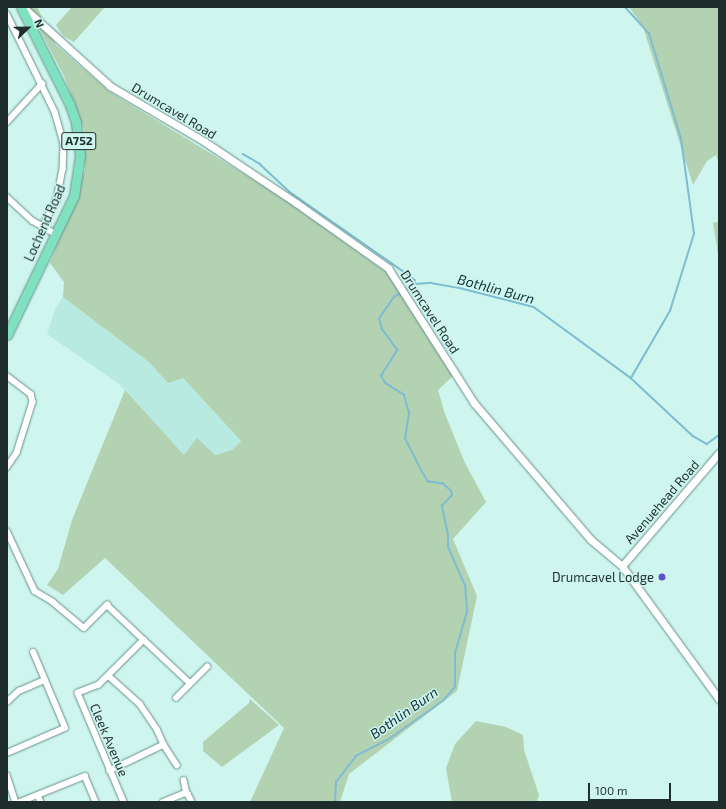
<!DOCTYPE html>
<style>
body{margin:0}
#map{position:relative;width:726px;height:809px;overflow:hidden;background:#cef6ef;font-family:"Exo 2",sans-serif}
div>[style]{position:absolute}
.built>*{inset:0;background:#b9eae2}
.green>*{inset:0;background:#b2d2b2}
.stream>*{height:1.5px;margin:-0.75px;padding:0 0.75px;transform-origin:0.75px;border-radius:0.75px;background:#7ebcd3}
.roads{filter:drop-shadow(0 0 1px #6a8f89) drop-shadow(0 0 1px #6a8f89)}
.minor>*{height:5.5px;margin:-2.75px;padding:0 2.75px;transform-origin:2.75px;border-radius:2.75px;background:#fff}
.tertiary>*{height:7px;margin:-3.5px;padding:0 3.5px;transform-origin:3.5px;border-radius:3.5px;background:#fff}
.primary>*{height:9px;margin:-4.5px;padding:0 4.5px;transform-origin:4.5px;border-radius:4.5px;background:#80e1c1}
.dots>*{width:11px;height:11px;translate:-50% -50%;box-sizing:border-box;border:2px solid #cef6ef;border-radius:50%}
span{translate:-50% -50%;white-space:nowrap;text-align:center;line-height:1.15;-webkit-text-stroke:3px #cef6ef;paint-order:stroke}
.shield-label span{padding:1px 3px;background:#cef6ef;border:1px solid;border-radius:3px;-webkit-text-stroke-width:0}
.shield-label{font-size:12px;color:#1f2e2c;font-weight:700}
.street-label{font-size:13px;color:#1f2e2c}
.poi-label{font-size:13px;color:#1f2e2c}
.right{translate:-100% -50%;text-align:right}
.water-label{font-size:14px;color:#11303a;font-style:italic}
.frame{position:absolute;inset:0;border:8px solid #1f2e2c;pointer-events:none}
.north{position:absolute;left:8px;top:8px;width:40px;height:40px;-webkit-text-stroke:3px #cef6ef;paint-order:stroke;rotate:68deg;font-size:11px;font-weight:700;line-height:16px;text-align:center;color:#1f2e2c}
.north::after{content:'';display:block;margin:auto;width:14px;height:18px;background:#1f2e2c;clip-path:polygon(50% 0,100% 100%,50% 72%,0 100%)}
.scale{position:absolute;left:588px;top:783px;width:83px;height:18px;box-sizing:border-box;border:2px solid #1f2e2c;border-top:0;padding-left:5px;font-size:12px;line-height:14px;white-space:nowrap;color:#1f2e2c;-webkit-text-stroke:3px #cef6ef;paint-order:stroke}
</style>
<div id="map">
<div class="built">
<i style="clip-path:polygon(63px 297px,150px 363px,168px 382px,183px 378px,241px 441px,232px 450px,215px 455px,184px 455px,119px 384px,47px 334px,55px 309px)"></i>
</div>
<div class="green">
<i style="clip-path:polygon(28px 7px,37px 7px,56px 45px,110px 92px,293px 204px,386px 272px,409px 304px,453px 376px,438px 390px,445px 414px,465px 463px,486px 502px,453px 539px,477px 596px,457px 691px,349px 774px,340px 802px,250px 802px,284px 728px,105px 558px,63px 595px,47px 585px,58px 569px,72px 520px,125px 390px,184px 455px,197px 438px,215px 455px,232px 450px,241px 441px,183px 378px,168px 383px,150px 363px,63px 297px,64px 282px,50px 263px,85px 170px,84px 129px,64px 76px)"></i>
<i style="clip-path:polygon(72px 7px,105px 7px,74px 42px,63px 36px,56px 25px)"></i>
<i style="clip-path:polygon(629px 7px,719px 7px,719px 165px,716px 155px,707px 161px,693px 185px,643px 27px)"></i>
<i style="clip-path:polygon(719px 221px,719px 260px,713px 223px)"></i>
<i style="clip-path:polygon(250px 699px,279px 725px,222px 767px,203px 751px,203px 742px,249px 703px)"></i>
<i style="clip-path:polygon(476px 721px,506px 727px,523px 735px,524px 750px,539px 795px,537px 802px,452px 802px,446px 768px,455px 744px)"></i>
</div>
<div class="stream">
<i style="left:243px;top:154px;width:20px;rotate:30deg"></i>
<i style="left:260px;top:164px;width:41px;rotate:43deg"></i>
<i style="left:290px;top:192px;width:138px;rotate:35deg"></i>
<i style="left:403px;top:271px;width:15px;rotate:37deg"></i>
<i style="left:415px;top:280px;width:4px;rotate:90deg"></i>
<i style="left:406px;top:290px;width:11px;rotate:-34deg"></i>
<i style="left:415px;top:284px;width:16px;rotate:-4deg"></i>
<i style="left:431px;top:283px;width:29px;rotate:10deg"></i>
<i style="left:460px;top:288px;width:76px;rotate:14.4deg"></i>
<i style="left:534px;top:307px;width:120px;rotate:36.2deg"></i>
<i style="left:631px;top:378px;width:78px;rotate:-59.8deg"></i>
<i style="left:670px;top:311px;width:81px;rotate:-72.7deg"></i>
<i style="left:694px;top:234px;width:96px;rotate:-97.8deg"></i>
<i style="left:681px;top:139px;width:110px;rotate:-106.9deg"></i>
<i style="left:649px;top:34px;width:36px;rotate:-132deg"></i>
<i style="left:631px;top:378px;width:85px;rotate:43.1deg"></i>
<i style="left:693px;top:436px;width:16px;rotate:30deg"></i>
<i style="left:707px;top:444px;width:15px;rotate:-37deg"></i>
<i style="left:335px;top:802px;width:20px;rotate:-87deg"></i>
<i style="left:336px;top:782px;width:33px;rotate:-52deg"></i>
<i style="left:356px;top:756px;width:37px;rotate:-27deg"></i>
<i style="left:389px;top:739px;width:67px;rotate:-35.3deg"></i>
<i style="left:444px;top:700px;width:17px;rotate:-50deg"></i>
<i style="left:455px;top:687px;width:34px;rotate:-90deg"></i>
<i style="left:455px;top:653px;width:43px;rotate:-73.7deg"></i>
<i style="left:467px;top:612px;width:26px;rotate:-94deg"></i>
<i style="left:465px;top:586px;width:43px;rotate:-113.6deg"></i>
<i style="left:448px;top:547px;width:12px;rotate:-90deg"></i>
<i style="left:448px;top:535px;width:30px;rotate:-102deg"></i>
<i style="left:442px;top:506px;width:15px;rotate:-48deg"></i>
<i style="left:452px;top:495px;width:4px;rotate:-104deg"></i>
<i style="left:451px;top:491px;width:11px;rotate:-139deg"></i>
<i style="left:443px;top:484px;width:15px;rotate:-172deg"></i>
<i style="left:428px;top:482px;width:12px;rotate:-121deg"></i>
<i style="left:422px;top:472px;width:37px;rotate:-117deg"></i>
<i style="left:405px;top:439px;width:26px;rotate:-81deg"></i>
<i style="left:409px;top:413px;width:19px;rotate:-106deg"></i>
<i style="left:404px;top:395px;width:22px;rotate:-148deg"></i>
<i style="left:385px;top:383px;width:8px;rotate:-120deg"></i>
<i style="left:381px;top:376px;width:31px;rotate:-58deg"></i>
<i style="left:397px;top:350px;width:26px;rotate:-126deg"></i>
<i style="left:382px;top:329px;width:10px;rotate:-107deg"></i>
<i style="left:379px;top:319px;width:27px;rotate:-56deg"></i>
<i style="left:394px;top:297px;width:8px;rotate:-30deg"></i>
</div>
<div class="roads">
<div class="minor">
<i style="left:7px;top:14px;width:109px;rotate:63.9deg"></i>
<i style="left:55px;top:112px;width:33px;rotate:74deg"></i>
<i style="left:64px;top:144px;width:25px;rotate:92deg"></i>
<i style="left:63px;top:169px;width:32px;rotate:101deg"></i>
<i style="left:57px;top:200px;width:31px;rotate:117deg"></i>
<i style="left:7px;top:122px;width:52px;rotate:-47.4deg"></i>
<i style="left:7px;top:197px;width:35px;rotate:43deg"></i>
<i style="left:33px;top:221px;width:28px;rotate:30deg"></i>
<i style="left:7px;top:376px;width:30px;rotate:37deg"></i>
<i style="left:31px;top:394px;width:8px;rotate:76deg"></i>
<i style="left:33px;top:402px;width:53px;rotate:107.4deg"></i>
<i style="left:17px;top:453px;width:18px;rotate:124deg"></i>
<i style="left:7px;top:531px;width:66px;rotate:65deg"></i>
<i style="left:35px;top:591px;width:21px;rotate:31deg"></i>
<i style="left:53px;top:602px;width:40px;rotate:40deg"></i>
<i style="left:84px;top:628px;width:33px;rotate:-45deg"></i>
<i style="left:107px;top:605px;width:51px;rotate:43.4deg"></i>
<i style="left:144px;top:640px;width:64px;rotate:135deg"></i>
<i style="left:99px;top:685px;width:22px;rotate:159deg"></i>
<i style="left:78px;top:693px;width:118px;rotate:67.1deg"></i>
<i style="left:144px;top:640px;width:63px;rotate:43.1deg"></i>
<i style="left:109px;top:676px;width:42px;rotate:42.1deg"></i>
<i style="left:140px;top:704px;width:30px;rotate:56deg"></i>
<i style="left:157px;top:729px;width:17px;rotate:66deg"></i>
<i style="left:164px;top:745px;width:60px;rotate:154.3deg"></i>
<i style="left:176px;top:698px;width:44px;rotate:-45deg"></i>
<i style="left:7px;top:702px;width:16px;rotate:-43deg"></i>
<i style="left:19px;top:691px;width:28px;rotate:-23deg"></i>
<i style="left:164px;top:745px;width:24px;rotate:57deg"></i>
<i style="left:7px;top:753px;width:63px;rotate:-23.3deg"></i>
<i style="left:65px;top:728px;width:82px;rotate:-112.8deg"></i>
<i style="left:7px;top:775px;width:28px;rotate:72deg"></i>
<i style="left:184px;top:780px;width:14px;rotate:78deg"></i>
<i style="left:38px;top:795px;width:8px;rotate:67deg"></i>
<i style="left:20px;top:802px;width:70px;rotate:-21.8deg"></i>
<i style="left:85px;top:776px;width:28px;rotate:67deg"></i>
<i style="left:163px;top:802px;width:24px;rotate:-22deg"></i>
<i style="left:185px;top:793px;width:3px;rotate:18deg"></i>
<i style="left:188px;top:794px;width:9px;rotate:63deg"></i>
</div>
<div class="tertiary">
<i style="left:23px;top:7px;width:118px;rotate:42.2deg"></i>
<i style="left:110px;top:86px;width:110px;rotate:30.5deg"></i>
<i style="left:205px;top:142px;width:110px;rotate:33.8deg"></i>
<i style="left:296px;top:203px;width:113px;rotate:35.2deg"></i>
<i style="left:388px;top:268px;width:160px;rotate:57.5deg"></i>
<i style="left:474px;top:403px;width:179px;rotate:49.5deg"></i>
<i style="left:590px;top:539px;width:42px;rotate:40.2deg"></i>
<i style="left:622px;top:566px;width:165px;rotate:53.9deg"></i>
<i style="left:622px;top:566px;width:149px;rotate:-49.4deg"></i>
</div>
<div class="primary">
<i style="left:7px;top:335px;width:154px;rotate:-64.3deg"></i>
<i style="left:74px;top:196px;width:40px;rotate:-81.5deg"></i>
<i style="left:80px;top:156px;width:34px;rotate:-97deg"></i>
<i style="left:76px;top:122px;width:20px;rotate:-110deg"></i>
<i style="left:69px;top:103px;width:107px;rotate:-116.6deg"></i>
</div>
</div>
<div class="dots">
<i style="left:662px;top:577px;background:#5a52ca"></i>
</div>
<div class="shield-label">
<span style="left:79px;top:141px">A752</span>
</div>
<div class="street-label">
<span style="left:174px;top:111px;rotate:31deg">Drumcavel Road</span>
<span style="left:45px;top:223px;rotate:-66deg">Lochend Road</span>
<span style="left:430px;top:312px;rotate:57deg">Drumcavel Road</span>
<span style="left:662px;top:502px;rotate:-49deg">Avenuehead Road</span>
<span style="left:109px;top:740px;rotate:67deg">Cleek Avenue</span>
</div>
<div class="poi-label">
<span class="right" style="left:654px;top:577px">Drumcavel Lodge</span>
</div>
<div class="water-label">
<span style="left:496px;top:289px;rotate:15deg">Bothlin Burn</span>
<span style="left:404px;top:713px;rotate:-35deg">Bothlin Burn</span>
</div>
<div class="frame"></div>
<div class="north">N</div>
<div class="scale">100 m</div>
</div>
